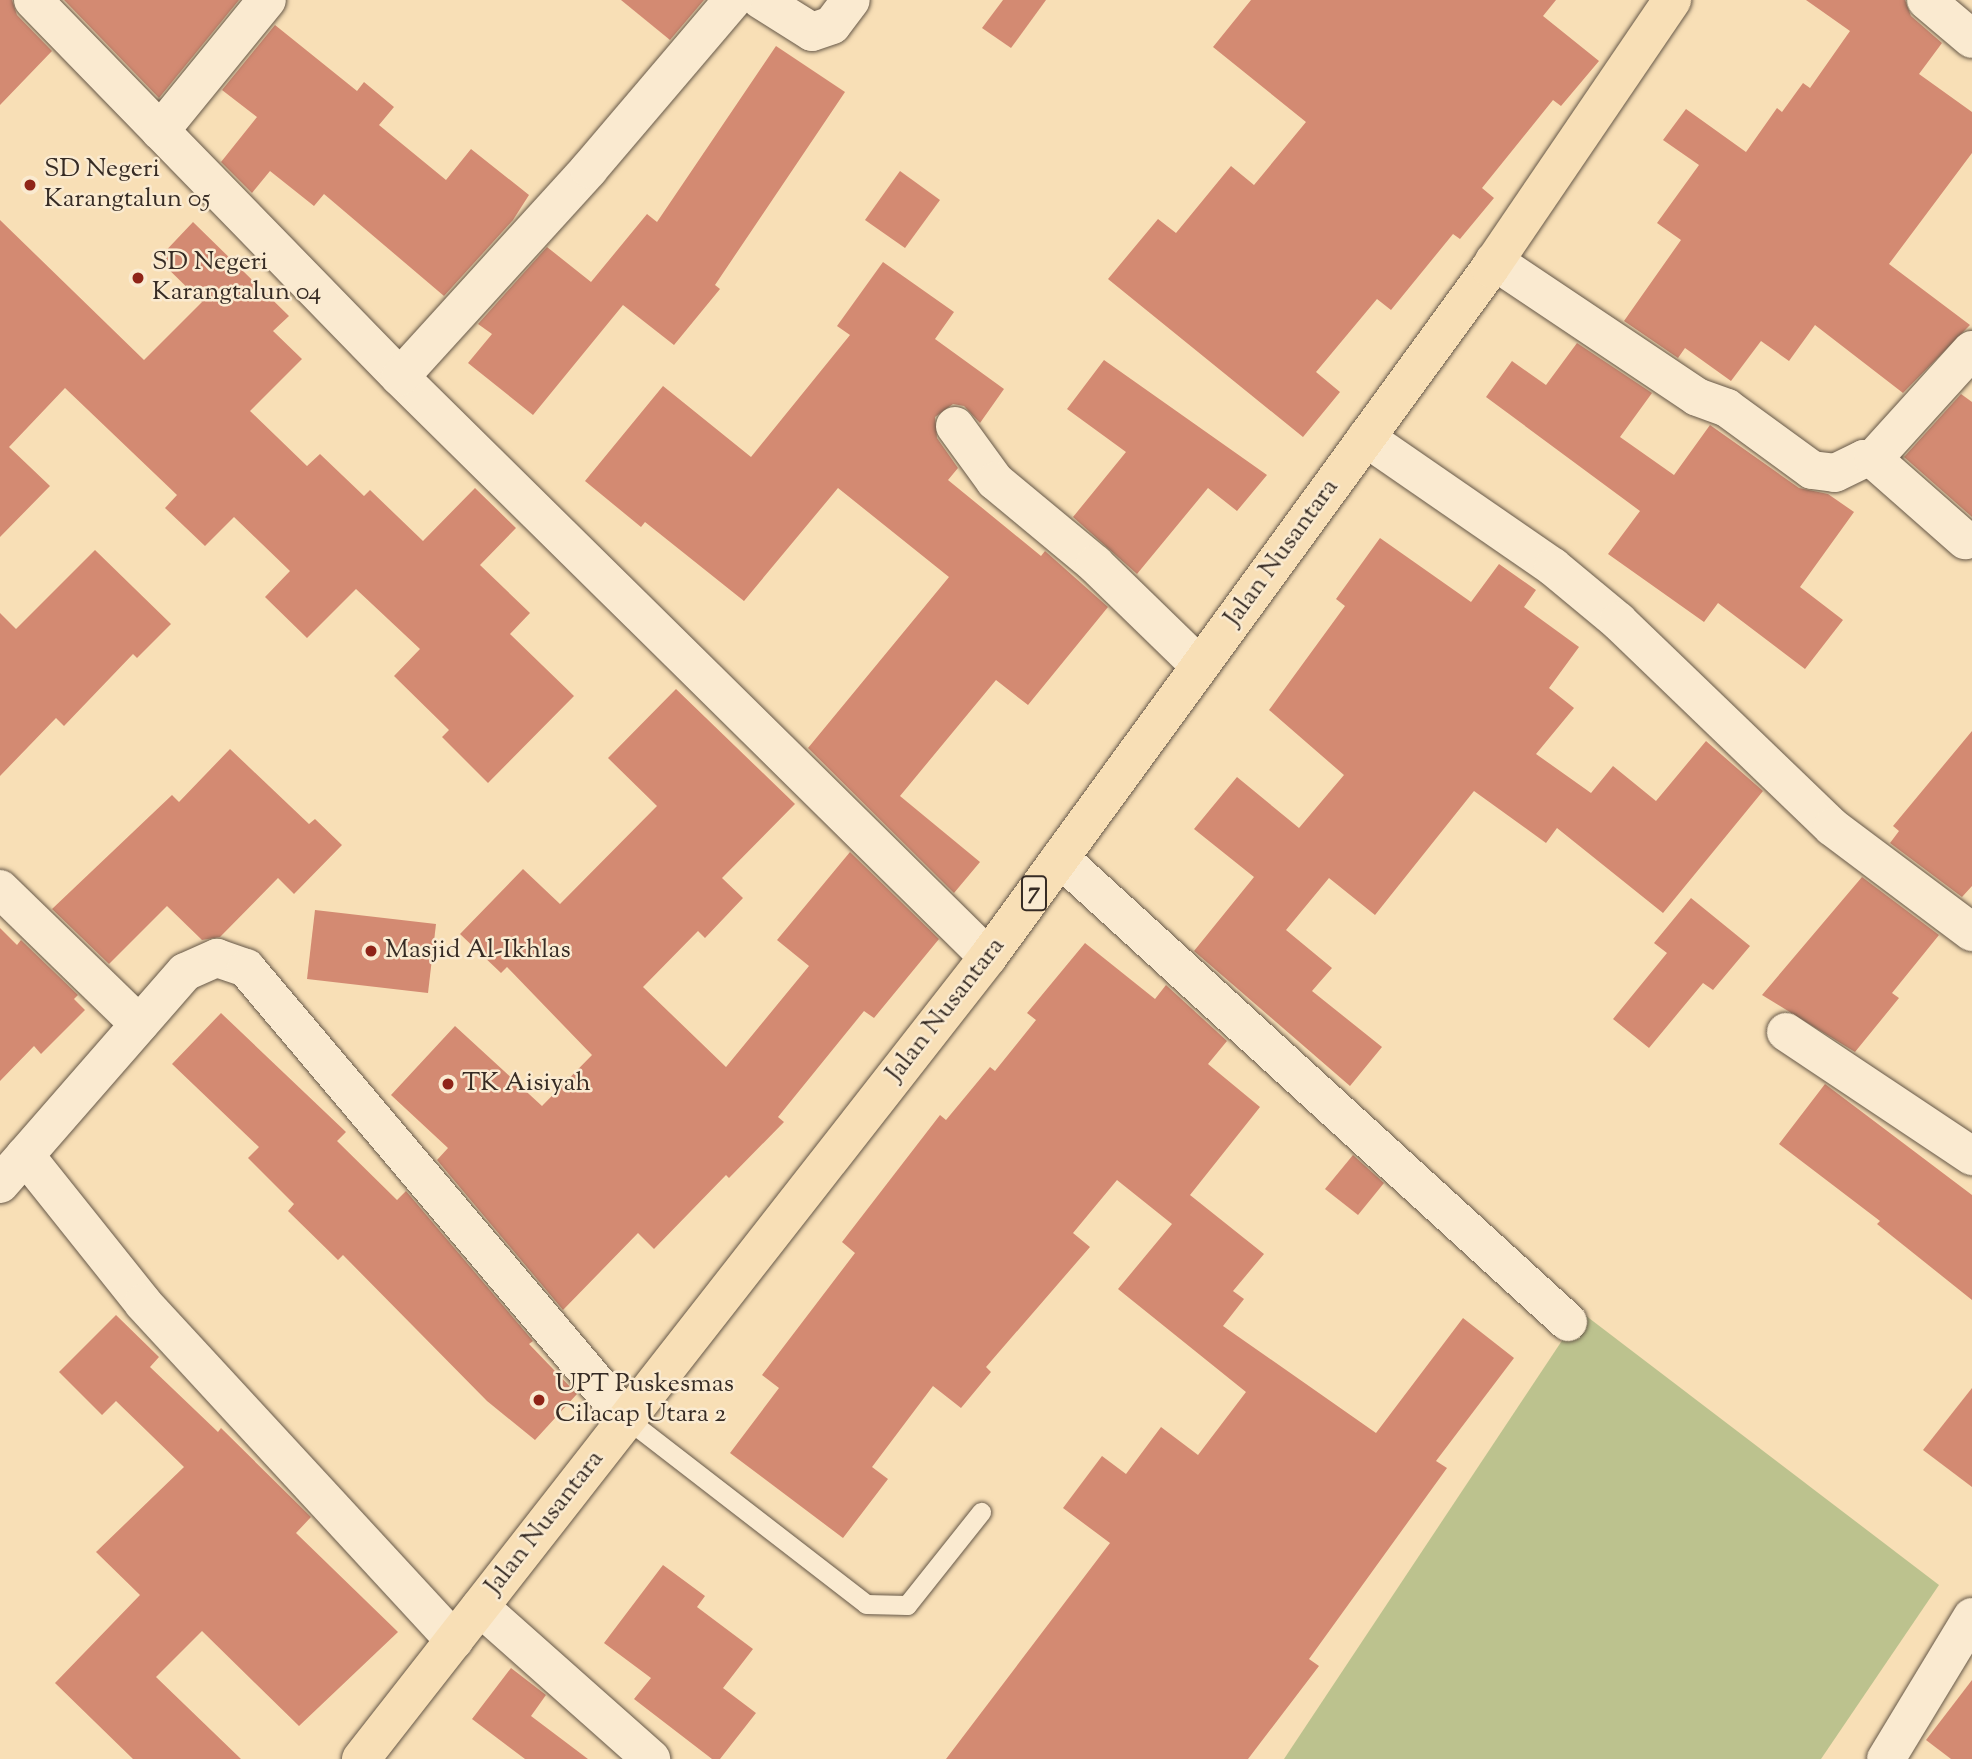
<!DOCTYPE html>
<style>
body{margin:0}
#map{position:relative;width:1972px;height:1759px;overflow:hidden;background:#f8dfb6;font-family:"Sorts Mill Goudy",serif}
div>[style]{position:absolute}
.green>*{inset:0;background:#bcc28e}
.building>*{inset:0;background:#d38a72}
.roads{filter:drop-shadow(0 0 2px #665848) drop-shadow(0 0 2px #665848)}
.service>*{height:19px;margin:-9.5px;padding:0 9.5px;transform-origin:9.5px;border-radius:9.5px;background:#faead0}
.minor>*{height:38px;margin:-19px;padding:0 19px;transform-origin:19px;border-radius:19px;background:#faead0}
.trunk>*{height:38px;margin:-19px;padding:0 19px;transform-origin:19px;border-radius:19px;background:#f8dfb6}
.dots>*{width:19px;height:19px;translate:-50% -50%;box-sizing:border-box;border:4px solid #faead0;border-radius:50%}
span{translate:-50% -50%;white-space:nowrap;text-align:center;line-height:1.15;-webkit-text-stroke:5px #faead0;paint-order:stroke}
.shield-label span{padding:2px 5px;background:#faead0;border:2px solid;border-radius:5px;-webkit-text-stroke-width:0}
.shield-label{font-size:24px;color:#362b24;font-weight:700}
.poi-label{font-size:26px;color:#362b24}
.left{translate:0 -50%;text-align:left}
.street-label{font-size:26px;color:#362b24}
</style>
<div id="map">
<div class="green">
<i style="clip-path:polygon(1581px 1312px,1939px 1585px,1821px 1759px,1284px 1759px)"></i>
</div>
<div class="building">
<i style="clip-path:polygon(0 0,12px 0,17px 15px,52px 51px,0 105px)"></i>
<i style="clip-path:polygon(64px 0,239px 0,159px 98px)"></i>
<i style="clip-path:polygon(621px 0,704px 0,670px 40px)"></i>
<i style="clip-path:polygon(1003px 0,1046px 0,1011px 48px,982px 28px)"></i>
<i style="clip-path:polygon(1251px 0,1556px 0,1543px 16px,1599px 61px,1561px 106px,1553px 100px,1482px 188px,1494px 198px,1460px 239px,1453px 234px,1391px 310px,1377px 299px,1316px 372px,1340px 392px,1303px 437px,1108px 279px,1158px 219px,1176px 233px,1231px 166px,1254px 185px,1306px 122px,1213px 47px)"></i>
<i style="clip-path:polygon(1806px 0,1905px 0,1911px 16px,1942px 43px,1919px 74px,1972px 112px,1972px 153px,1889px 264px,1970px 325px,1903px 393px,1815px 325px,1789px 361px,1761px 341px,1731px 381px,1685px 348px,1678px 358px,1624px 321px,1681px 240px,1657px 223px,1699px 165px,1663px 140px,1686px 109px,1746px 152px,1777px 108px,1782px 112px,1803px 83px,1810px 88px,1850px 31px)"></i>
<i style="clip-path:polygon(275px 25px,357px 91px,364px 82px,394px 107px,379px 125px,446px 180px,471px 149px,529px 195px,513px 220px,444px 296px,324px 194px,314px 206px,270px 171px,252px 193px,221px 162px,257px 117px,222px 90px)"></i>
<i style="clip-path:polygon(776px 46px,845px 92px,715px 285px,720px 289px,674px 345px,623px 305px,533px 415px,468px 363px,492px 334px,478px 324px,547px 247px,591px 282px,647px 214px,657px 222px)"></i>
<i style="clip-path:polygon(900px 171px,940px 200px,905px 248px,865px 220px)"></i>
<i style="clip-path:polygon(0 220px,144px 360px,202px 302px,158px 259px,193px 222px,289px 316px,273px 331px,302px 359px,250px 411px,307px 466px,320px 454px,364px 496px,370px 490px,423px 541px,475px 488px,516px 528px,480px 565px,530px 613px,510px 634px,574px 696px,488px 783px,442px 737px,449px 730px,394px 676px,420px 649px,356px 589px,307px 638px,265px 597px,290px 571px,234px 517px,205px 546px,165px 508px,177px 495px,65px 388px,9px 447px,50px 486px,0 537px)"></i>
<i style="clip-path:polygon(883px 262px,954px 312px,935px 339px,1004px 389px,980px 423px,964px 406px,953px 404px,935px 417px,937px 438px,958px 468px,948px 480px,1041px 556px,1045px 551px,1108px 607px,1028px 705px,996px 680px,900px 796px,980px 862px,954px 893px,808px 748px,949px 577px,838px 488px,744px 601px,645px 522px,641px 527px,585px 481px,663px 386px,751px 457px,850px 335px,837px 326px)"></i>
<i style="clip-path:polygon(1577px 343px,1652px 393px,1620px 437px,1674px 475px,1710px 425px,1799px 488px,1828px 494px,1854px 512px,1800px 587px,1843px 620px,1805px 669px,1718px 603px,1704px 622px,1608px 554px,1640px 511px,1486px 397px,1512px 361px,1546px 385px)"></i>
<i style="clip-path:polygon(1104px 360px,1267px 475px,1237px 511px,1208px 488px,1137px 574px,1073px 517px,1126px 452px,1067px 409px)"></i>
<i style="clip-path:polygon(1961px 394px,1972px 402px,1972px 517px,1904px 457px)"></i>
<i style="clip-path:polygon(1380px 538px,1471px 602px,1499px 564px,1536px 590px,1524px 607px,1579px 647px,1549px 688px,1574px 708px,1536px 754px,1591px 793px,1613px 766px,1656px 801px,1706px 741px,1763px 791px,1663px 913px,1557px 828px,1546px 843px,1474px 791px,1375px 915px,1329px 878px,1286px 930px,1332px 968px,1312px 991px,1382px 1047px,1350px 1086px,1194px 951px,1254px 877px,1194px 829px,1237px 777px,1299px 828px,1344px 775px,1269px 710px,1345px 606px,1336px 599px)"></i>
<i style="clip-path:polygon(95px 550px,171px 624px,137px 658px,133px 654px,64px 726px,56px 718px,0 776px,0 613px,16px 629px)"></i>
<i style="clip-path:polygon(676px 689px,795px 804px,722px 878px,743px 898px,705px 938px,698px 931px,643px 987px,726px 1067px,809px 966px,777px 940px,850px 852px,939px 939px,874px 1018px,864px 1011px,778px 1117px,784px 1122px,729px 1178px,726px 1175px,654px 1249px,638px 1233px,563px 1310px,437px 1160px,448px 1148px,391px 1095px,455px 1026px,542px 1106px,592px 1055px,507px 967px,501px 973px,460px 934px,523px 869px,560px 904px,657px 806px,608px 758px)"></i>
<i style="clip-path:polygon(1972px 731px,1972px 886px,1962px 897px,1890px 843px,1899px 831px,1893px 826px)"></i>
<i style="clip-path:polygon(230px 749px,309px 824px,315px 819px,342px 845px,294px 894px,278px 878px,220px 937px,202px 940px,167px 906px,109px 964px,52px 909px,172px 795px,179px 802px)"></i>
<i style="clip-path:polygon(1862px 877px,1939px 935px,1892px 993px,1899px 998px,1855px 1052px,1762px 995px)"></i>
<i style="clip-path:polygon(1691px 898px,1750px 946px,1713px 990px,1703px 983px,1649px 1048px,1613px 1019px,1667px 953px,1654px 943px)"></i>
<i style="clip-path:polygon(315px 910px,436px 924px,428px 993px,307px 979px)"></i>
<i style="clip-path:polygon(0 928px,17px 945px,21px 940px,78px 995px,74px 999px,85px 1010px,41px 1054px,34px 1046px,0 1081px)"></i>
<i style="clip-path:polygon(1085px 943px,1155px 999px,1166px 985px,1227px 1041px,1208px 1064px,1260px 1107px,1190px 1195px,1264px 1254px,1233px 1291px,1244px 1299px,1223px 1326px,1376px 1433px,1463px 1318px,1514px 1358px,1436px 1461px,1447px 1468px,1309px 1659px,1319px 1666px,1248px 1759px,946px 1759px,1110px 1543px,1063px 1508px,1102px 1456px,1126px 1474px,1161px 1427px,1198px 1455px,1246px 1392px,1118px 1289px,1172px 1224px,1117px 1180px,1073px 1233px,1090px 1247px,986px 1367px,991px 1372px,961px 1408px,933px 1386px,872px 1467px,888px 1479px,843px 1538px,730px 1453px,779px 1388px,762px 1375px,855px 1253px,842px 1242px,940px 1115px,946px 1120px,990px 1067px,995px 1071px,1036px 1020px,1027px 1013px)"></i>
<i style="clip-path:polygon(221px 1013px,346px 1132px,337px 1141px,397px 1200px,406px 1191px,533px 1341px,529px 1344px,577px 1394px,535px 1440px,487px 1401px,343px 1255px,338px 1260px,288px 1211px,294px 1204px,248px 1158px,259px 1147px,172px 1064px)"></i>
<i style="clip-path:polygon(1825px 1084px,1972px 1195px,1972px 1300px,1877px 1224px,1880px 1221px,1779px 1144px)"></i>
<i style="clip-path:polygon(1353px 1155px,1384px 1183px,1358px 1215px,1325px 1189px)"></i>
<i style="clip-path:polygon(116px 1315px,159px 1357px,150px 1367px,218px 1432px,221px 1428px,311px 1517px,296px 1533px,398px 1632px,299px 1726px,202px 1631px,156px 1677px,241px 1759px,133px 1759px,55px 1683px,140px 1595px,96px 1552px,184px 1467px,116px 1401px,102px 1415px,59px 1372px)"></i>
<i style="clip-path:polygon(1972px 1388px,1972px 1487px,1923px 1450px)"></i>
<i style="clip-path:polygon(663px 1565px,705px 1596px,697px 1607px,753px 1649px,723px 1688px,756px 1713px,720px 1759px,712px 1759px,634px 1699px,651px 1678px,604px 1643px)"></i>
<i style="clip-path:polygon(511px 1668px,546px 1695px,531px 1716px,588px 1759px,525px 1759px,472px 1719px)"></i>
<i style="clip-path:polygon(1972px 1680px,1972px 1759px,1951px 1759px,1926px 1740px)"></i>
</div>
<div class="roads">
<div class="service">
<i style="left:627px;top:1419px;width:302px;rotate:37.7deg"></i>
<i style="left:866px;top:1604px;width:41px;rotate:1.4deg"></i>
<i style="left:907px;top:1605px;width:119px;rotate:-51.5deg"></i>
</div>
<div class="minor">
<i style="left:33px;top:0;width:526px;rotate:45.77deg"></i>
<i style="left:400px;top:377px;width:826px;rotate:44.61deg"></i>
<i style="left:761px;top:0;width:60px;rotate:32.1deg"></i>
<i style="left:812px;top:32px;width:21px;rotate:-19deg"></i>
<i style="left:832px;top:25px;width:31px;rotate:-53deg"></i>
<i style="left:1926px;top:0;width:60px;rotate:40.3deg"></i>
<i style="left:160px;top:131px;width:169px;rotate:-50.8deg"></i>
<i style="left:1494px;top:261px;width:244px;rotate:33.8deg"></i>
<i style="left:1697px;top:397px;width:32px;rotate:20deg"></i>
<i style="left:1727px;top:408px;width:105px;rotate:36.1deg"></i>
<i style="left:1812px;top:470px;width:23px;rotate:7deg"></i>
<i style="left:1835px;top:473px;width:32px;rotate:-26deg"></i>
<i style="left:1864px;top:459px;width:9px"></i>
<i style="left:1873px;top:459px;width:123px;rotate:41.4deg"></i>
<i style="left:400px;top:377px;width:281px;rotate:-47.7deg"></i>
<i style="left:589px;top:169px;width:222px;rotate:-49.6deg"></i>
<i style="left:955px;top:426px;width:68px;rotate:54deg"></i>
<i style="left:995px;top:481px;width:130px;rotate:39.7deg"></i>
<i style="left:1095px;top:564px;width:146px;rotate:44.2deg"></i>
<i style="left:1366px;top:438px;width:227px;rotate:34.6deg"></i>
<i style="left:1553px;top:567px;width:85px;rotate:39.7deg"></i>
<i style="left:1618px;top:621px;width:297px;rotate:43.9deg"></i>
<i style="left:1832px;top:827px;width:175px;rotate:36.9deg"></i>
<i style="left:1873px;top:459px;width:147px;rotate:-47.8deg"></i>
<i style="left:1060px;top:858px;width:688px;rotate:42.41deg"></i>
<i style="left:0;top:889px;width:194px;rotate:44.2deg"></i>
<i style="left:1786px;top:1032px;width:224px;rotate:33.7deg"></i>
<i style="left:25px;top:1155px;width:189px;rotate:51.4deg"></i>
<i style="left:143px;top:1303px;width:459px;rotate:47.3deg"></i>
<i style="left:0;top:1184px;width:281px;rotate:-48.9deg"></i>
<i style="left:185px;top:972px;width:35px;rotate:-24deg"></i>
<i style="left:217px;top:958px;width:31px;rotate:19deg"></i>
<i style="left:246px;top:968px;width:590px;rotate:49.81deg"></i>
<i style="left:480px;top:1607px;width:229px;rotate:41.6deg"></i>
<i style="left:1886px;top:1759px;width:166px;rotate:-58.8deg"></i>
</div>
<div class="trunk">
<i style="left:361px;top:1759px;width:1018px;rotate:-51.98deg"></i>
<i style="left:988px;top:957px;width:852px;rotate:-53.92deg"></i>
<i style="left:1490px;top:268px;width:324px;rotate:-55.8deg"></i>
</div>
</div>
<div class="dots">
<i style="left:30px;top:185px;background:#8f2418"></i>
<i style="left:138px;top:278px;background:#8f2418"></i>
<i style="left:371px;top:951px;background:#8f2418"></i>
<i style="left:448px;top:1084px;background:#8f2418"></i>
<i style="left:539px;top:1400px;background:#8f2418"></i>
</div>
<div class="shield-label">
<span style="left:1034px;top:893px">7</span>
</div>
<div class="poi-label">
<span class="left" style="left:44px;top:185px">SD Negeri<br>Karangtalun 05</span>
<span class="left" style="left:152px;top:278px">SD Negeri<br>Karangtalun 04</span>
<span class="left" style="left:385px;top:951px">Masjid Al-Ikhlas</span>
<span class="left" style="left:462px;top:1084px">TK Aisiyah</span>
<span class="left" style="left:555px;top:1400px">UPT Puskesmas<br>Cilacap Utara 2</span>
</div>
<div class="street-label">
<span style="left:1282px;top:553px;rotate:-54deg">Jalan Nusantara</span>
<span style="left:946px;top:1010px;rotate:-52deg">Jalan Nusantara</span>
<span style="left:545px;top:1523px;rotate:-52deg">Jalan Nusantara</span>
</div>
</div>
